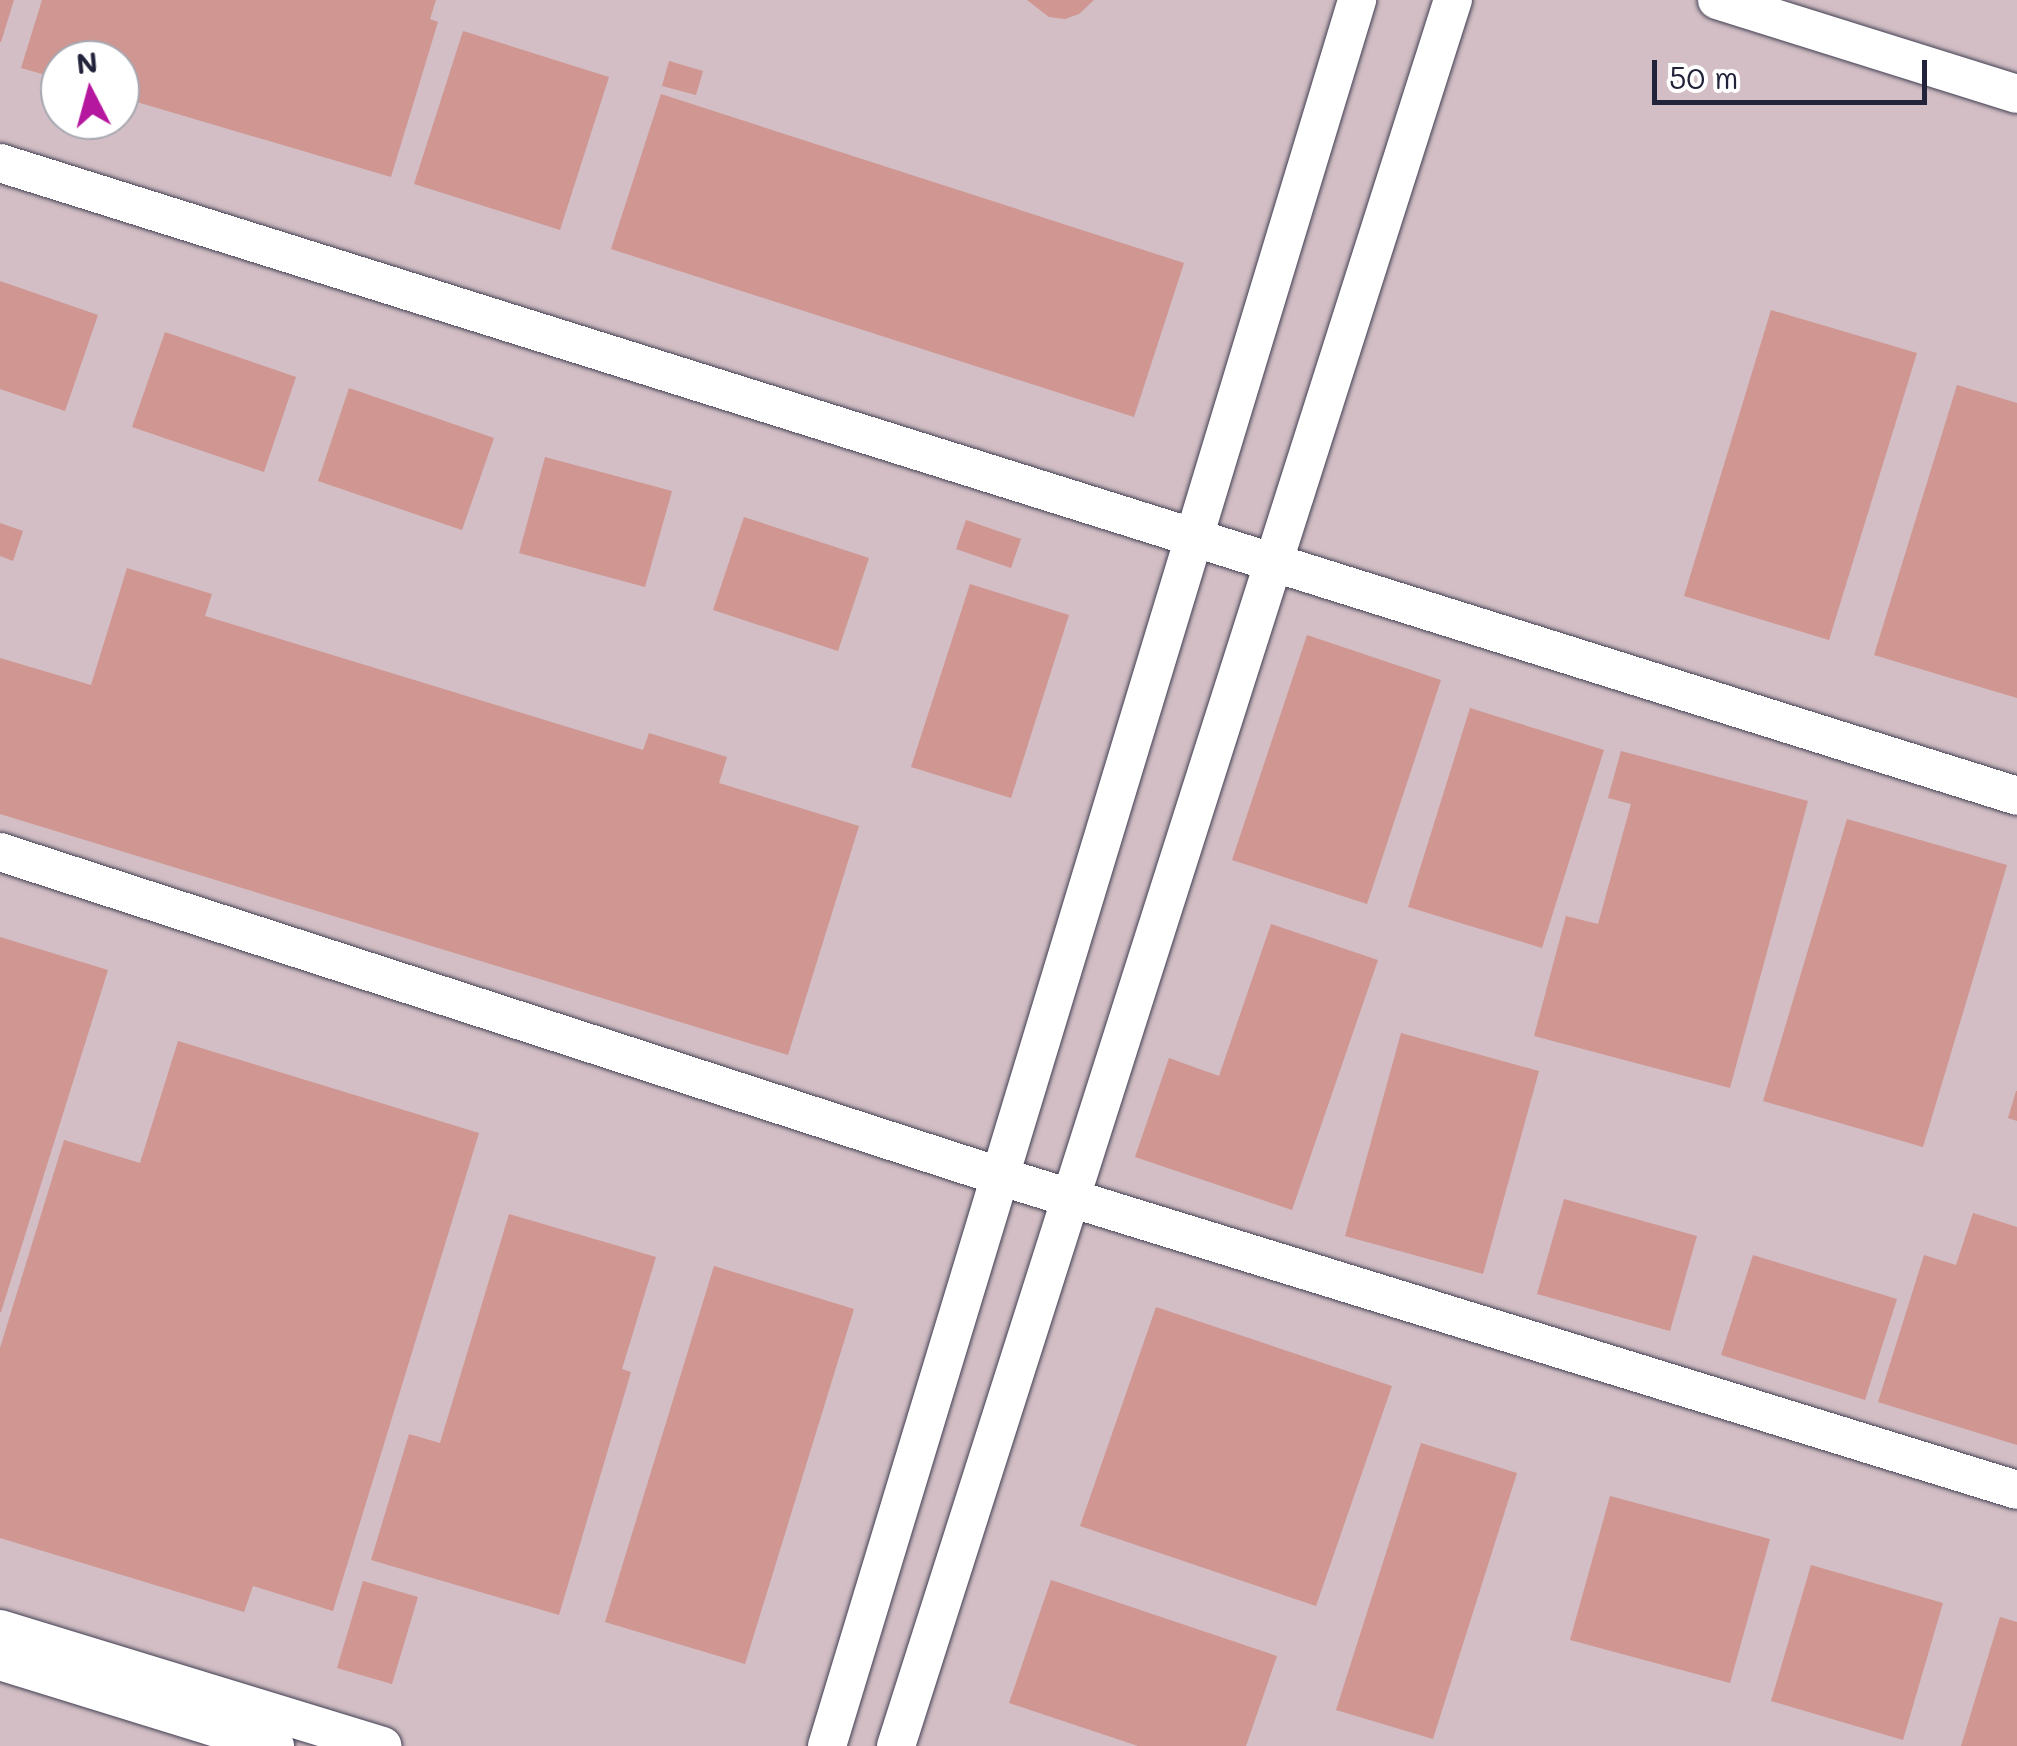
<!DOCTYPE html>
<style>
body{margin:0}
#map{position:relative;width:2017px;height:1746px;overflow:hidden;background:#f5ecd8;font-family:Mali,sans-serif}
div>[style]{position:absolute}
.industrial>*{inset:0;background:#d2bec4}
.building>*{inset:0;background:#cf9692}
.roads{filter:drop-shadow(0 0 2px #424053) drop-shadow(0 0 2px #424053)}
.minor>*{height:38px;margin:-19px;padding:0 19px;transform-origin:19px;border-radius:19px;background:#fff}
span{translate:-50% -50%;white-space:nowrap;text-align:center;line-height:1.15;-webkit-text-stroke:8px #fff;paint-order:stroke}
.north{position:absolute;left:40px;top:40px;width:100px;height:100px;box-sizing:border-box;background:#fff;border:2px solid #a7a7b1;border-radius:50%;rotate:354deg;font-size:28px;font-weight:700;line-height:40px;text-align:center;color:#22223b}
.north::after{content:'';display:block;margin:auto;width:35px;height:45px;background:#b5179e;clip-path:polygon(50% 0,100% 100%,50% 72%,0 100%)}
.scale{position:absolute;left:1652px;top:60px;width:275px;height:45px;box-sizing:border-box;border:5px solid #22223b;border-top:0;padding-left:12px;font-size:30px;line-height:35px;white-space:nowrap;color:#22223b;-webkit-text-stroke:8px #fff;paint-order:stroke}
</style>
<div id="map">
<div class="industrial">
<i style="clip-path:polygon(evenodd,0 0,2017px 0,2017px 1746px,0 1746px,0 0,60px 60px,120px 60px,120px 120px,60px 120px,60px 60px)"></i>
</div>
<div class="building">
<i style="clip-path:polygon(0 0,14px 0,1px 42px,0 42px)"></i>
<i style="clip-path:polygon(42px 0,436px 0,430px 19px,438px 22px,391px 177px,120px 97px,120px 60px,60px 60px,60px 79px,21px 68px)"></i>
<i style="clip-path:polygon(1027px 0,1094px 0,1079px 14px,1065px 19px,1049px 17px)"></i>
<i style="clip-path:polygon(463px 31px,609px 77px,560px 230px,414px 184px)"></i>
<i style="clip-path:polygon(669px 61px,703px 71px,696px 95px,662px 86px)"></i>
<i style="clip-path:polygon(661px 94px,1184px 263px,1134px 417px,611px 249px)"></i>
<i style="clip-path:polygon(0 281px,98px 315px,65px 411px,0 389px)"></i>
<i style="clip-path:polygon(1771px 310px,1917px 353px,1829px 640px,1684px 596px)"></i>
<i style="clip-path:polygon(165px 332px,296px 377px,264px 472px,132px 427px)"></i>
<i style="clip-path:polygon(1957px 385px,2017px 403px,2017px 698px,1874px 655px)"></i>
<i style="clip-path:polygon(349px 388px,494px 438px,462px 530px,318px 481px)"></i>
<i style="clip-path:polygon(545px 457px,672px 491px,645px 587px,519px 553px)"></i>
<i style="clip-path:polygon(744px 517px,869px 558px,838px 651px,713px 610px)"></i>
<i style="clip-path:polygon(966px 520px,1021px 539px,1011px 568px,956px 549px)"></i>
<i style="clip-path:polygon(0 523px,23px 531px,13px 561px,0 556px)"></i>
<i style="clip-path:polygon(127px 568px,212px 594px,205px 616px,643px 750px,649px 733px,727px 757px,719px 783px,859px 826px,788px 1055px,0 814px,0 658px,91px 685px)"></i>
<i style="clip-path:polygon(970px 584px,1069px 615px,1011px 798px,911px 767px)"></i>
<i style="clip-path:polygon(1307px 635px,1441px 680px,1367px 904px,1232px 860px)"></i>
<i style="clip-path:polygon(1470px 708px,1604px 750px,1542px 948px,1408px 907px)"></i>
<i style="clip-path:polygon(1621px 751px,1808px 801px,1730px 1088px,1534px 1036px,1566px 916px,1598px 924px,1631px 804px,1608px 798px)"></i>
<i style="clip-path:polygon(1847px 819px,2007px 865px,1923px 1147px,1763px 1101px)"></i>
<i style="clip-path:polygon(1271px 924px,1378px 960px,1292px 1210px,1135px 1157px,1169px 1058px,1219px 1076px)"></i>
<i style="clip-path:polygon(0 937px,108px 970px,1px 1312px,0 1312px)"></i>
<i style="clip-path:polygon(1401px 1033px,1539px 1071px,1483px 1274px,1345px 1236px)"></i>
<i style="clip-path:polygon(178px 1041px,479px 1133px,333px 1611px,253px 1586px,244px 1612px,0 1538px,0 1348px,64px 1140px,140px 1163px)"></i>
<i style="clip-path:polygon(2016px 1091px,2017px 1091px,2017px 1121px,2008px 1118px)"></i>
<i style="clip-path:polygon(1564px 1199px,1697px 1236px,1670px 1331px,1537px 1294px)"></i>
<i style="clip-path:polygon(1973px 1213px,2017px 1227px,2017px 1445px,1878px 1402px,1924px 1255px,1956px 1265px)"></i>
<i style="clip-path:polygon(509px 1214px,656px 1257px,622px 1369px,631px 1372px,559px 1615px,371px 1560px,409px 1434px,440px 1443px)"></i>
<i style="clip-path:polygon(1753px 1255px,1897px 1299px,1865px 1400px,1721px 1355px)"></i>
<i style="clip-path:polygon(714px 1266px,854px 1309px,745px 1664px,605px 1622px)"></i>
<i style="clip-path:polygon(1156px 1307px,1392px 1386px,1316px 1606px,1080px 1526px)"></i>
<i style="clip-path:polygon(1421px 1443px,1517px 1473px,1433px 1739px,1336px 1710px)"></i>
<i style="clip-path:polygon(1610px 1496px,1770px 1539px,1730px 1683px,1570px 1640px)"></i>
<i style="clip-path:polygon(1811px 1565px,1943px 1603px,1903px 1740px,1771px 1701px)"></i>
<i style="clip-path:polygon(1051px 1580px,1277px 1656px,1246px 1746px,1138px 1746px,1009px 1703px)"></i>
<i style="clip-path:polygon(363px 1581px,418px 1597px,392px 1684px,337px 1668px)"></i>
<i style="clip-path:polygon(2000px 1617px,2017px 1622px,2017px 1746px,1961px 1746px)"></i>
</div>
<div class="roads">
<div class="minor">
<i style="left:1717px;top:0;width:314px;rotate:17.4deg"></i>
<i style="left:0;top:163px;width:2114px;rotate:17.42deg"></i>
<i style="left:0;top:852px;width:1050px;rotate:17.97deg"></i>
<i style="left:999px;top:1176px;width:1065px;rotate:17.14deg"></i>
<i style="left:0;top:1629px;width:400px;rotate:17deg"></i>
<i style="left:0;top:1661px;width:288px;rotate:17.2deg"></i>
<i style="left:827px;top:1746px;width:1825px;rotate:-73.11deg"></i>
<i style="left:896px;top:1746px;width:1833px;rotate:-72.31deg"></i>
</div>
</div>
<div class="north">N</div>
<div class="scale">50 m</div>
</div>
